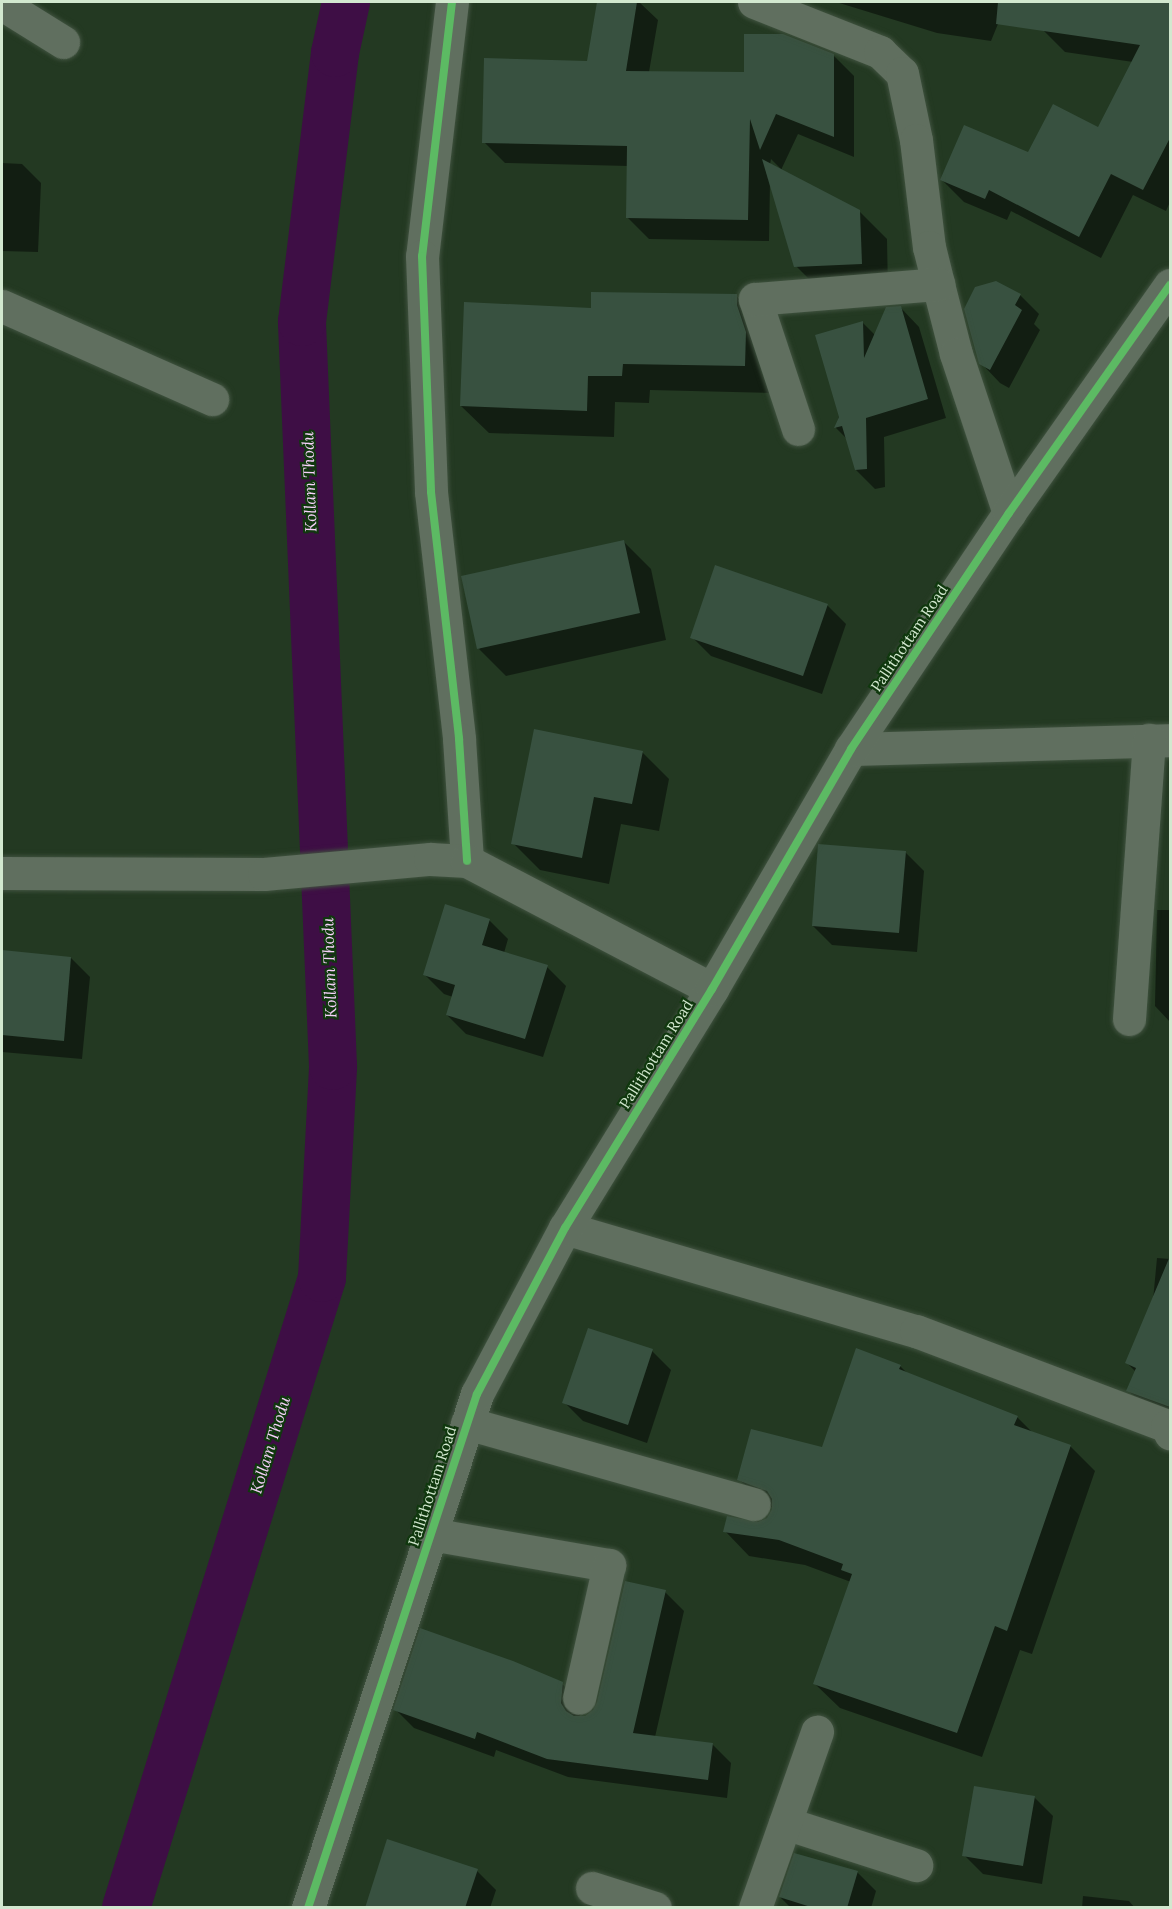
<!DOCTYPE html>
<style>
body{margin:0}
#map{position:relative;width:1172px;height:1909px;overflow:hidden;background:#233922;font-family:Lora,serif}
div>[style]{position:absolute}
.shadow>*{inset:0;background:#0007}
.canal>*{height:48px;margin:-24px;padding:0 24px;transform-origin:24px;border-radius:24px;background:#3e0e45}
.building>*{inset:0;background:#385140}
.roads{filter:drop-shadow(0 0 2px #40523f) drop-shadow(0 0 2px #40523f)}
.minor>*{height:33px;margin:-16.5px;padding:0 16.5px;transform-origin:16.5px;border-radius:16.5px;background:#606f5f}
.cycleway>*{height:8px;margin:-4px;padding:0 4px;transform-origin:4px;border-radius:4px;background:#5cba63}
span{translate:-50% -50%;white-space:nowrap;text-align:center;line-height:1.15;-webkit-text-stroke:4.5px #10380e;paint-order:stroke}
.street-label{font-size:15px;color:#d2e8cf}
.water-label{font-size:16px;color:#f7d1fc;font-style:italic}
.frame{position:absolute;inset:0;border:3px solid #d2e8cf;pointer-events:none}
</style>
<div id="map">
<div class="shadow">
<i style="clip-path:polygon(evenodd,599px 2px,639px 2px,658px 20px,649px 72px,745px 74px,833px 55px,854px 76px,854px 157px,798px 134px,781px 170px,859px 211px,887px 239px,888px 291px,823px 293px,796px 266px,770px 182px,769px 241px,649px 239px,628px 218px,628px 166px,505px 163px,484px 142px,588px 62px,599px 2px,771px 159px,781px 169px,770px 165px,771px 159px)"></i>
<i style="clip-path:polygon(836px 2px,1170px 2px,1170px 202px,1166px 211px,1133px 195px,1101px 258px,1011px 211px,1007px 220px,964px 202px,942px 180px,1029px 154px,1098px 129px,1133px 62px,1065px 52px,1043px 30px,1000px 19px,991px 41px,937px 33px)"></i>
<i style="clip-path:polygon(2px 163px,22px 164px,41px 183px,38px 252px,2px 251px)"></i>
<i style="clip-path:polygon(1020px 295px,1039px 314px,1034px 324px,1040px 330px,1009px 388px,1000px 383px,981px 363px)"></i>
<i style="clip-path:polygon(736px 296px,764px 323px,772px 393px,650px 390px,649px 403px,615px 402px,614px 437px,489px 433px,461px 406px,593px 309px)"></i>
<i style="clip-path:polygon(900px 307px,919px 327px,946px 418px,884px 437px,885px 487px,875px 489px,856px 470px,847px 439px,836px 428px,863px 323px,875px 335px)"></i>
<i style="clip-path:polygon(623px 541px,651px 569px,666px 640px,506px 676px,479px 649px)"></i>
<i style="clip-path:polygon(827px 605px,846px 624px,822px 694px,711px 656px,692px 637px)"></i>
<i style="clip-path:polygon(642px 752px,669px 779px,659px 831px,621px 824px,609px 884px,540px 870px,513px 843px)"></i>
<i style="clip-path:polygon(905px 852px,924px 871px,917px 952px,832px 945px,813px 926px)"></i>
<i style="clip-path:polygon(1157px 910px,1170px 910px,1170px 1022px,1155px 1006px)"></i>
<i style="clip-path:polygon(489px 920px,508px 939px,504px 953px,547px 967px,566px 986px,543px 1057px,466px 1034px,447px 1015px,453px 997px,444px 994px,425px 975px)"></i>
<i style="clip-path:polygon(2px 952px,71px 958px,90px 977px,82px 1059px,2px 1052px)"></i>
<i style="clip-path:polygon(1157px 1258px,1170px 1259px,1170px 1418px,1147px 1409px,1128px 1390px,1136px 1372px,1127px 1363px,1153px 1300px)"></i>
<i style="clip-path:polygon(652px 1351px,671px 1370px,647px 1443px,583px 1421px,564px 1402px)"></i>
<i style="clip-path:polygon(900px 1366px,909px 1375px,1017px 1417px,1033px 1433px,1070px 1446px,1095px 1471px,1032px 1654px,1020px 1650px,982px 1757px,840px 1708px,815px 1684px,851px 1582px,805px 1565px,749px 1556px,725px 1531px,758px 1524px,768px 1519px,774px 1508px,764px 1504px,739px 1479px,823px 1449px)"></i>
<i style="clip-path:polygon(665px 1592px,684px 1611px,655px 1737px,712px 1744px,731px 1763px,727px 1798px,568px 1777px,496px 1750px,494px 1757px,414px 1728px,395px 1709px,562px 1684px,582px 1703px,580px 1717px,586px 1717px,594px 1711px)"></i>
<i style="clip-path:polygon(1034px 1797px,1053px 1816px,1042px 1884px,983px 1874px,964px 1855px)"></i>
<i style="clip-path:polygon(477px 1871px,496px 1890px,490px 1908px,382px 1908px)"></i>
<i style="clip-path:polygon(857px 1872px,876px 1891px,871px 1908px,791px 1908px,780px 1897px)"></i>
<i style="clip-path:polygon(1083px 1896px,1129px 1901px,1135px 1908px,1082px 1908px)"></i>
</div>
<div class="canal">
<i style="left:126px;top:1908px;width:660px;rotate:-72.72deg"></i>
<i style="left:322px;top:1278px;width:212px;rotate:-87deg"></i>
<i style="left:333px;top:1066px;width:745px;rotate:-92.39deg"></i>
<i style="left:302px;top:322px;width:271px;rotate:-83deg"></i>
<i style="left:335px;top:53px;width:52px;rotate:-77.8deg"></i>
</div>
<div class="building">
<i style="clip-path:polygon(597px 2px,637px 2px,626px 71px,744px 72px,744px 34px,783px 34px,834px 54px,834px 137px,776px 114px,760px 150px,750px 119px,748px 220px,626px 218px,627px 146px,482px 143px,484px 58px,587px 61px)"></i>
<i style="clip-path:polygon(998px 2px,1170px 2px,1170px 138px,1143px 190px,1111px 174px,1079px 237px,989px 190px,985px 199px,940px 180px,964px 125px,1028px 152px,1053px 104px,1098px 127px,1140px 45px,996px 24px)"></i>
<i style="clip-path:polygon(762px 159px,860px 210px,862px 264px,794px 267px)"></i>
<i style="clip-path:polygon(996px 281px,1021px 294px,1015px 305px,1022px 310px,990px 370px,979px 364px,964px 309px,975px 287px)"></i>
<i style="clip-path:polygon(591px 292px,737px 294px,737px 305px,746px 332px,745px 366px,623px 364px,622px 376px,588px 376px,587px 411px,460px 406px,464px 302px,591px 308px)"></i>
<i style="clip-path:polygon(901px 306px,928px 399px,866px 418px,867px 469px,855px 470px,842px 426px,834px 428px,839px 417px,815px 335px,863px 321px,864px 358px,886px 307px)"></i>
<i style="clip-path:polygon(624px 540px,640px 613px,477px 649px,461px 576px)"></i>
<i style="clip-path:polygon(715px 565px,828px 604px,803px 676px,690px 638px)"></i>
<i style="clip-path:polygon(534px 729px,643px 751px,632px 804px,594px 797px,582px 858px,511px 844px)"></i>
<i style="clip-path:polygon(818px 844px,906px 851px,899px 933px,812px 926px)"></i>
<i style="clip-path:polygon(445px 904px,490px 919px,482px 945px,548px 965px,525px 1039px,446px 1015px,455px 985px,423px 975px)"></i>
<i style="clip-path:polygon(2px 950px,71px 957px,64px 1041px,2px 1035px)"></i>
<i style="clip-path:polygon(1170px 1256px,1170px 1407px,1126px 1391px,1136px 1368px,1125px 1363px)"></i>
<i style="clip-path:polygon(588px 1328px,653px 1349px,628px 1425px,562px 1403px)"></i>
<i style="clip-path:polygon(856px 1348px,901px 1365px,899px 1369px,1018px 1416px,1014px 1425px,1071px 1445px,1007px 1631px,995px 1626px,957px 1733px,813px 1684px,852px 1574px,841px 1570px,843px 1564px,779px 1540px,723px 1532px,727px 1516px,758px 1522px,767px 1518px,772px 1509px,772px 1499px,767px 1491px,737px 1480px,751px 1429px,822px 1447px)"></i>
<i style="clip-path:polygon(625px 1581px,666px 1590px,633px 1733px,713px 1743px,708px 1780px,547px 1759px,477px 1732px,475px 1739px,393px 1710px,420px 1628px,513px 1661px,563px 1682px,561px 1703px,566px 1711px,574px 1716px,585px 1716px,593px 1710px,597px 1702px)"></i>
<i style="clip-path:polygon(974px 1786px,1035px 1796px,1023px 1866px,962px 1856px)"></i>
<i style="clip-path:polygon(387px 1839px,478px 1869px,465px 1908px,365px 1908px)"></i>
<i style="clip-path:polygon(794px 1853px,858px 1871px,847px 1908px,814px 1908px,779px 1897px)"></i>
</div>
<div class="roads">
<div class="minor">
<i style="left:452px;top:2px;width:256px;rotate:96.7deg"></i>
<i style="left:422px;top:256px;width:236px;rotate:87.8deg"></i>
<i style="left:431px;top:492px;width:249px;rotate:83.5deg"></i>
<i style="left:459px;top:739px;width:122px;rotate:86.2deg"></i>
<i style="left:754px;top:2px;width:136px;rotate:21.6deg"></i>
<i style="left:880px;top:52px;width:30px;rotate:44deg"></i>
<i style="left:902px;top:73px;width:68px;rotate:78.2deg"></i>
<i style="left:916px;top:140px;width:108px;rotate:83.1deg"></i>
<i style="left:929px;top:247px;width:38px;rotate:76deg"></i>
<i style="left:938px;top:284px;width:72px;rotate:75.6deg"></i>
<i style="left:956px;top:354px;width:168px;rotate:71.6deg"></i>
<i style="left:2px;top:4px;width:72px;rotate:31.9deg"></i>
<i style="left:2px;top:306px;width:230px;rotate:23.9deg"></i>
<i style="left:798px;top:429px;width:137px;rotate:-108.3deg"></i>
<i style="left:755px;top:299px;width:184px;rotate:-4.7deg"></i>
<i style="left:851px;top:749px;width:319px;rotate:-1.6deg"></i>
<i style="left:2px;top:873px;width:262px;rotate:0.2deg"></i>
<i style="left:264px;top:874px;width:167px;rotate:-5.2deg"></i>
<i style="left:430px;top:859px;width:37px;rotate:3deg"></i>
<i style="left:467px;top:861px;width:276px;rotate:27.6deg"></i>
<i style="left:1129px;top:1019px;width:280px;rotate:-85.9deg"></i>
<i style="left:565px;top:1228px;width:366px;rotate:16.4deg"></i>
<i style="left:916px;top:1331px;width:268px;rotate:20.7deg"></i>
<i style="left:1167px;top:1426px;width:8px;rotate:67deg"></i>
<i style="left:467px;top:1423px;width:298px;rotate:15.8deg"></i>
<i style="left:431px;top:1534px;width:181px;rotate:9.9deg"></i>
<i style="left:609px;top:1565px;width:136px;rotate:102.7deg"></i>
<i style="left:785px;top:1823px;width:138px;rotate:17.8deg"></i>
<i style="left:592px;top:1888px;width:66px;rotate:17.6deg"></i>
<i style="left:308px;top:1908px;width:541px;rotate:-71.8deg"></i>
<i style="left:477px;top:1394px;width:188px;rotate:-62.1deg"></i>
<i style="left:565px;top:1228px;width:281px;rotate:-58.4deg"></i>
<i style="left:712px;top:989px;width:277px;rotate:-59.9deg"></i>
<i style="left:851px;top:749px;width:284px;rotate:-56.2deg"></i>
<i style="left:1009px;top:513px;width:279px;rotate:-54.8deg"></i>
<i style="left:755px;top:1908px;width:187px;rotate:-70.6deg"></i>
</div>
</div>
<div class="cycleway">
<i style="left:452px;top:2px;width:256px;rotate:96.7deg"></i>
<i style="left:422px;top:256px;width:236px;rotate:87.8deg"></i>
<i style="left:431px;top:492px;width:249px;rotate:83.5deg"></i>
<i style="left:459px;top:739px;width:122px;rotate:86.2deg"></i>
<i style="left:308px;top:1908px;width:541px;rotate:-71.8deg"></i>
<i style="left:477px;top:1394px;width:188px;rotate:-62.1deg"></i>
<i style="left:565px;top:1228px;width:281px;rotate:-58.4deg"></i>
<i style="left:712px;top:989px;width:277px;rotate:-59.9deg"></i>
<i style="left:851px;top:749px;width:284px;rotate:-56.2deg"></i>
<i style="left:1009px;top:513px;width:279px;rotate:-54.8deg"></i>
</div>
<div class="street-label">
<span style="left:909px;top:638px;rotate:-56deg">Pallithottam Road</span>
<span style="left:656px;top:1054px;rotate:-58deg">Pallithottam Road</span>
<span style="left:432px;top:1486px;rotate:-72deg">Pallithottam Road</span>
</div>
<div class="water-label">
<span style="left:309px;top:482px;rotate:-92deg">Kollam Thodu</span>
<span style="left:329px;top:968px;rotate:-92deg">Kollam Thodu</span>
<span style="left:270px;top:1445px;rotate:-73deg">Kollam Thodu</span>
</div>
<div class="frame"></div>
</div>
